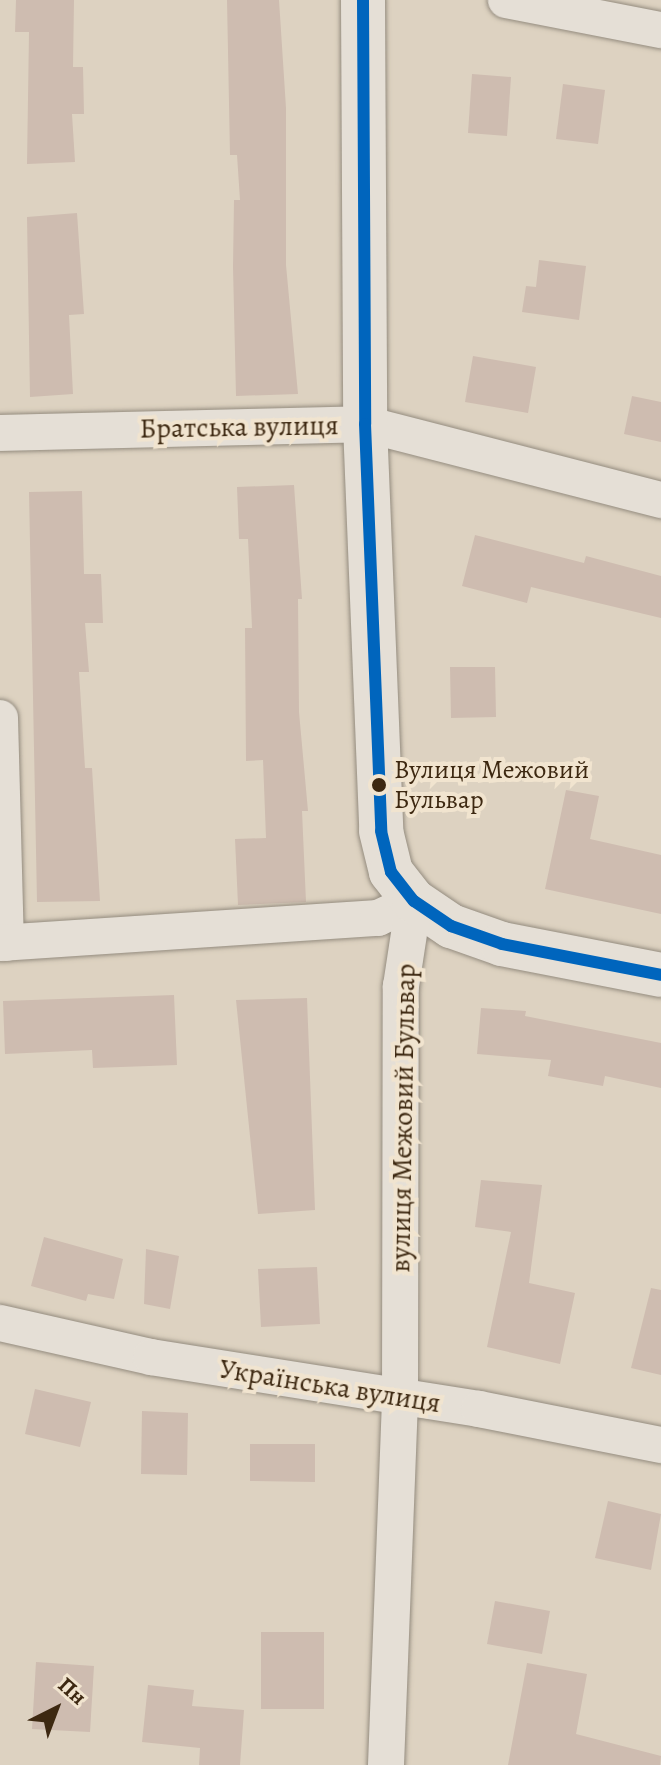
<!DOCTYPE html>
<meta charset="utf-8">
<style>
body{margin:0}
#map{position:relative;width:661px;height:1765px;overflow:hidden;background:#ddd2c1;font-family:Alegreya,serif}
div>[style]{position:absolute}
.building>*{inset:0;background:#cebcb0}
.roads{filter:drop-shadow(0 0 2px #948c7f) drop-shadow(0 0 2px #948c7f)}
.street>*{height:36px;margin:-18px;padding:0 18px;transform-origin:18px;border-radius:18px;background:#e5dfd6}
.secondary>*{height:44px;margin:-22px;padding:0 22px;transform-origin:22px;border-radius:22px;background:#e5dfd6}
.bus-1>*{height:12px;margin:-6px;padding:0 6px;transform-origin:6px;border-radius:6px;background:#0065bd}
.dots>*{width:22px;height:22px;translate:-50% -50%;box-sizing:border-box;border:4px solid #f1e4cf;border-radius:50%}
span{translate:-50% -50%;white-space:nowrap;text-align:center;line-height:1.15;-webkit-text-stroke:8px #f1e4cf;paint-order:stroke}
.bus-label{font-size:26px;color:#3d2811}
.left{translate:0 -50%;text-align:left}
.street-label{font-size:28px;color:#3d2811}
.north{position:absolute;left:16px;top:1669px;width:80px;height:80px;-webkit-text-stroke:6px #f1e4cf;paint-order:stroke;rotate:42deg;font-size:22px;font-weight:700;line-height:32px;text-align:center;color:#3d2811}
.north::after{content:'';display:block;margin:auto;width:28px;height:36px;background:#3d2811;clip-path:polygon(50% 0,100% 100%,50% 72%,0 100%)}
</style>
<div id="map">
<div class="building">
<i style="clip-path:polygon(16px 0,74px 0,73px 67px,83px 67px,84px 114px,72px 114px,75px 162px,27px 164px,29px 32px,15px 32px)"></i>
<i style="clip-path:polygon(227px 0,279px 0,286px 108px,286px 265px,298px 394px,236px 396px,233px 267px,234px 200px,240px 200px,237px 155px,230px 155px)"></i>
<i style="clip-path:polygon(472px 74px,511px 77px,507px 136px,468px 133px)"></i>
<i style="clip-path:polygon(563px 84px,605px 90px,598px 144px,556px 139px)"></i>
<i style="clip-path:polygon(77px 213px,84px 314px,69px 315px,73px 394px,30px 397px,27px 217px)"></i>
<i style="clip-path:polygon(539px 260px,586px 266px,579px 320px,522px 312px,526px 286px,536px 287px)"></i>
<i style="clip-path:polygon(473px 356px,536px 367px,528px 413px,465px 402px)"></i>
<i style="clip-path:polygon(632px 396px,661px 402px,661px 442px,624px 434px)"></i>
<i style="clip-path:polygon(294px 485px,302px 599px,298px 599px,299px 712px,308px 811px,302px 811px,306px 902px,238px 905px,235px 839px,266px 838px,263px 760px,246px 761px,245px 628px,252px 628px,248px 539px,239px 539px,237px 487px)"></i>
<i style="clip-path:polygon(82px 491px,84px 574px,101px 574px,103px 623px,85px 623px,89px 672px,79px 672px,85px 768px,92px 768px,100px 901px,37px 902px,29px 492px)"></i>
<i style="clip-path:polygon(475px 535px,584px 563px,586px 556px,661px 576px,661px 618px,531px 587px,527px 603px,462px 586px)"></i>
<i style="clip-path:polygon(450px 667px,495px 667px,496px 717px,451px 718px)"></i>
<i style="clip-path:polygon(566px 790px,599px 796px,590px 839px,661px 855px,661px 914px,545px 889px)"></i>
<i style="clip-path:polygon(174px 995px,177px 1065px,93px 1068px,92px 1050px,5px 1054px,3px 1001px)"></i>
<i style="clip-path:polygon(307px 998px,315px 1210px,258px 1214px,236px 1000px)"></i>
<i style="clip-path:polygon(481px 1008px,526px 1011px,525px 1016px,661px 1043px,661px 1088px,605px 1076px,603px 1086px,548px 1076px,551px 1060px,477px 1054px)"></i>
<i style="clip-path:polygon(481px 1180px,542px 1185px,529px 1283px,575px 1293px,560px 1364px,487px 1347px,511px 1232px,475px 1227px)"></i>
<i style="clip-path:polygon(44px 1237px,123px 1259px,114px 1299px,88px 1294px,86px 1301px,31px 1286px)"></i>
<i style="clip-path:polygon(146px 1249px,179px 1256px,170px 1309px,144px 1304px)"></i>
<i style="clip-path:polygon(317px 1267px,320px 1324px,261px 1327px,258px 1269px)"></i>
<i style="clip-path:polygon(651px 1288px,661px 1290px,661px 1375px,631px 1368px)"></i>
<i style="clip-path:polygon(35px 1389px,91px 1402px,80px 1447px,25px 1434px)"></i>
<i style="clip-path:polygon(142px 1411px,188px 1413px,187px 1475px,141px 1474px)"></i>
<i style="clip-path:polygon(250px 1444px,315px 1444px,315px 1482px,250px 1481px)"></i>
<i style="clip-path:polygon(608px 1501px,661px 1514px,651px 1570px,595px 1558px)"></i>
<i style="clip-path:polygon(495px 1601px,550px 1611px,542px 1654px,487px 1644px)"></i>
<i style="clip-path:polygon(261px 1632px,324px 1632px,324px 1709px,261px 1709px)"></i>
<i style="clip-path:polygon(36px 1662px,94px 1666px,90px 1732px,32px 1729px)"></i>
<i style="clip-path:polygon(527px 1663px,587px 1674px,576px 1734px,661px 1756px,660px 1765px,508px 1765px)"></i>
<i style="clip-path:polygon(148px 1685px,194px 1690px,192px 1706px,244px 1710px,240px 1765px,199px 1765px,200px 1748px,142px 1742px)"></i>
</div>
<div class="roads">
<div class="street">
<i style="left:506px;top:0;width:158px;rotate:11deg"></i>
<i style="left:0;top:433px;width:365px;rotate:-1.4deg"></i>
<i style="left:365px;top:424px;width:306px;rotate:14.4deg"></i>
<i style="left:0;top:718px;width:225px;rotate:88.5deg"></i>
<i style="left:0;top:943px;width:379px;rotate:-3.8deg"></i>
<i style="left:378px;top:918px;width:40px;rotate:-25deg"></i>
<i style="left:0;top:1323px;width:155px;rotate:12.7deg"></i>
<i style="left:151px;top:1357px;width:332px;rotate:9deg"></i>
<i style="left:479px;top:1409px;width:186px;rotate:11.2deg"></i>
<i style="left:386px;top:1765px;width:366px;rotate:-87.8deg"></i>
<i style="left:400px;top:1399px;width:413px;rotate:-89.9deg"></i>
<i style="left:401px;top:986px;width:86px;rotate:-81.3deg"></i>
</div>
<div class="secondary">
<i style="left:363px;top:0;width:424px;rotate:89.7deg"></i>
<i style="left:365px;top:424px;width:407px;rotate:87.7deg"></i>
<i style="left:381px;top:831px;width:42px;rotate:76.3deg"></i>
<i style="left:391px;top:872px;width:37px;rotate:52deg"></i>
<i style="left:414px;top:901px;width:45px;rotate:34deg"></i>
<i style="left:451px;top:926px;width:54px;rotate:19.4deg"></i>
<i style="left:502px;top:944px;width:162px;rotate:11deg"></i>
</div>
</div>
<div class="bus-1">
<i style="left:363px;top:0;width:424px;rotate:89.7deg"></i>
<i style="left:365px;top:424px;width:407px;rotate:87.7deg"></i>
<i style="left:381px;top:831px;width:42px;rotate:76.3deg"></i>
<i style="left:391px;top:872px;width:37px;rotate:52deg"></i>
<i style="left:414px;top:901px;width:45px;rotate:34deg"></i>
<i style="left:451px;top:926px;width:54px;rotate:19.4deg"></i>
<i style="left:502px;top:944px;width:162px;rotate:11deg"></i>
</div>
<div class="dots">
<i style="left:379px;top:785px;background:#3d2811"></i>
</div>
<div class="bus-label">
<span class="left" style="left:394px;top:785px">Вулиця Межовий<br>Бульвар</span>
</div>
<div class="street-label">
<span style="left:239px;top:427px;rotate:-1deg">Братська вулиця</span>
<span style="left:403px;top:1118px;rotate:-89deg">вулиця Межовий Бульвар</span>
<span style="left:330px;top:1386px;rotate:9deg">Українська вулиця</span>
</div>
<div class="north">Пн</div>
</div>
